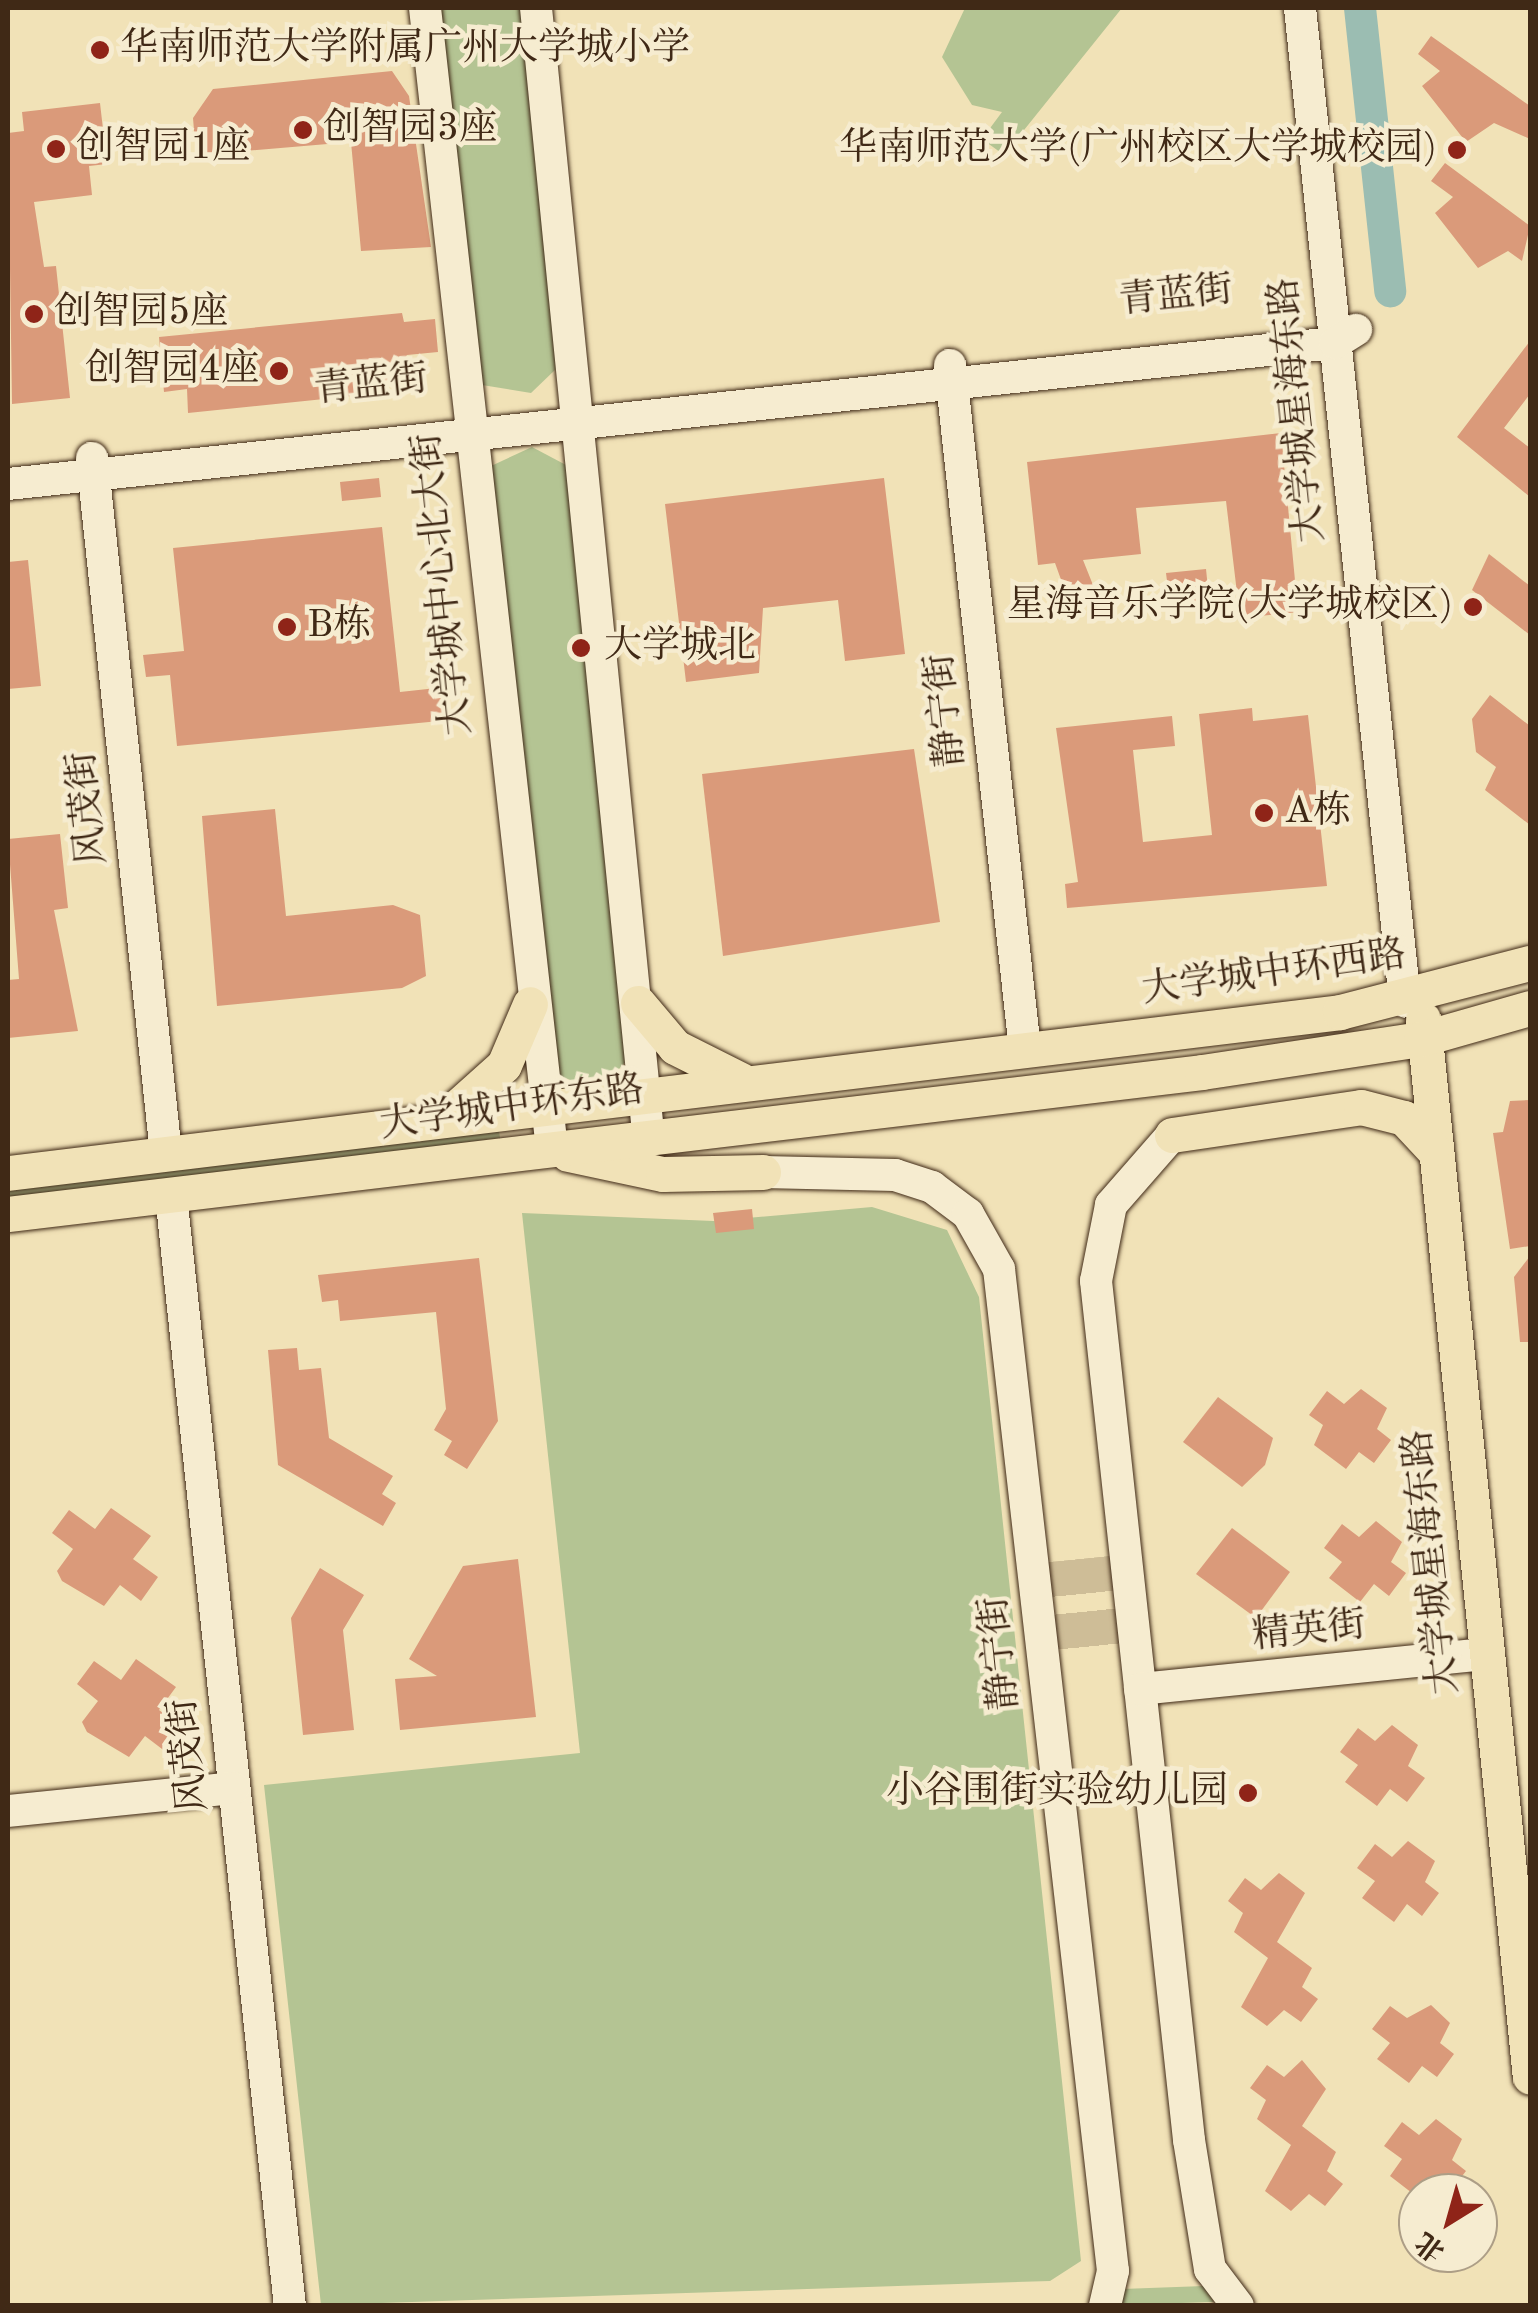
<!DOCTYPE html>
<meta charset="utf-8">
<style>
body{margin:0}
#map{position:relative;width:1538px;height:2313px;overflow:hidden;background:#f1e2b7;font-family:"Old Standard TT","Noto Serif SC",serif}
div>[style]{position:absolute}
.green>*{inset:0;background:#b4c493}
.river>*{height:32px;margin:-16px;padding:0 16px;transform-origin:16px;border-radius:16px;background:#9bbdb2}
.building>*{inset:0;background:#da9a7a}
.primary-tunnel>*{height:35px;margin-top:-17.5px;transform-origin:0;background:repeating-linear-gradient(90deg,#cebd97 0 35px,transparent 0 53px)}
.roads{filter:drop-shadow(0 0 2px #402916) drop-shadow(0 0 2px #402916)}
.secondary>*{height:32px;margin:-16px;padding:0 16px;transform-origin:16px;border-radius:16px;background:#f6ecd0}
.primary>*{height:35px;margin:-17.5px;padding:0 17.5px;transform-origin:17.5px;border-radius:17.5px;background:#f1e2b7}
.dots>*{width:28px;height:28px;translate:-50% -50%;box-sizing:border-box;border:5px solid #f6ecd0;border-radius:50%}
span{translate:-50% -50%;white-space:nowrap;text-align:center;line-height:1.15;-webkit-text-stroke:9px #f6ecd0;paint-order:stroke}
.poi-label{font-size:38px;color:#402916}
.left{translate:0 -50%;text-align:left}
.right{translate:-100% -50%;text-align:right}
.street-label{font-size:38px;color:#402916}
.frame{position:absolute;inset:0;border:10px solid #402916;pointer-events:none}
.north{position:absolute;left:1398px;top:2173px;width:100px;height:100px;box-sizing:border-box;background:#f6ecd0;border:2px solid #ad9e86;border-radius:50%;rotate:217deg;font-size:28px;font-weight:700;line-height:40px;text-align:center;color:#402916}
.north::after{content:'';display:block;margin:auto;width:35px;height:45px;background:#8f2418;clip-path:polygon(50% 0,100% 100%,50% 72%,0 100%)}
</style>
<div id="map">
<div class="green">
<i style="clip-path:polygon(439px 8px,523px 8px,556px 369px,531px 393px,482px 385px)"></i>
<i style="clip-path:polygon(965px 8px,1122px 8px,1004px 155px,982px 139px,1002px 112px,972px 105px,942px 57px)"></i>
<i style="clip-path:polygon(532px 447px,566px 465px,628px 1059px,611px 1078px,580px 1084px,558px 1075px,491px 466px)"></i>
<i style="clip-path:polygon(498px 1125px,500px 1138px,8px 1202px,8px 1188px)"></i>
<i style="clip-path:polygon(872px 1207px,947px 1230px,979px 1297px,1081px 2261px,1050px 2281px,321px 2305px,264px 1785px,580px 1753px,522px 1213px,713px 1221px)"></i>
<i style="clip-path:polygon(1204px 2286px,1214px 2302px,1117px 2305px,1122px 2289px)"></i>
</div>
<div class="river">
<i style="left:1360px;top:8px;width:285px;rotate:83.9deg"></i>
</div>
<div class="building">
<i style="clip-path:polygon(1431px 36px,1530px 106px,1530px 139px,1494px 123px,1466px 142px,1422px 86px,1440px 71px,1418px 54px)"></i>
<i style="clip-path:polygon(392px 71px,409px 96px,431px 247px,361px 251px,351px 142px,196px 155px,193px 118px,213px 89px)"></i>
<i style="clip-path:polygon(100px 103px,107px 164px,89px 166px,92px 195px,34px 202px,44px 267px,56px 266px,70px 398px,12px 404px,8px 133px,24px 131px,22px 112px)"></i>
<i style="clip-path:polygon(1445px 163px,1530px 226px,1522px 261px,1508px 251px,1478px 268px,1435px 213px,1453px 197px,1431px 181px)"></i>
<i style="clip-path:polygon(402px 313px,404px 322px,435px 319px,438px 352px,407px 355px,382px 393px,188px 413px,187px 389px,164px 392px,159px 337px)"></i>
<i style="clip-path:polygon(1530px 341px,1530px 394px,1504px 428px,1530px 448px,1530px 497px,1457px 437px)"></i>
<i style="clip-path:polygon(1281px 433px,1298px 612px,1240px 618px,1226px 501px,1136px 508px,1141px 554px,1083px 560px,1095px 590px,1068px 599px,1055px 563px,1038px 565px,1027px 462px)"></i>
<i style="clip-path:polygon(379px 478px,381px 497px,342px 501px,340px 482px)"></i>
<i style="clip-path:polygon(884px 478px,905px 654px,845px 661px,838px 600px,763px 608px,759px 673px,686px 682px,665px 504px)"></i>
<i style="clip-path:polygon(382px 527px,400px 692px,446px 687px,450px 720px,177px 746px,170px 675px,146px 677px,143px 655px,184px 651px,173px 548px)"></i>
<i style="clip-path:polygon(1489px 554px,1530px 586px,1530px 635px,1472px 590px)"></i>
<i style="clip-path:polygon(28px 560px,41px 686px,8px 689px,8px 562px)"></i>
<i style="clip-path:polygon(1206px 569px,1210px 608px,1171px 613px,1166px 573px)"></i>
<i style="clip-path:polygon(1490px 695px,1530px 726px,1530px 825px,1485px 790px,1496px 767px,1476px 752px,1472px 719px)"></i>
<i style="clip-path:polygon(1252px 708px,1253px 721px,1308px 715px,1327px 886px,1067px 908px,1065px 884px,1078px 882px,1056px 728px,1172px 716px,1175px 746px,1133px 750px,1143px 842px,1212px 835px,1199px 714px)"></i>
<i style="clip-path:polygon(914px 749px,940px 922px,723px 956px,702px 774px)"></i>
<i style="clip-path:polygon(275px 809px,286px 916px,393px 905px,420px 915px,426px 976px,402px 988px,217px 1006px,202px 816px)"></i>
<i style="clip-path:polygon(60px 834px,68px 908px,54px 910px,78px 1031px,8px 1038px,8px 980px,19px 979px,8px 839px)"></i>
<i style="clip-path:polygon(1530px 1100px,1530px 1246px,1510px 1249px,1493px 1133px,1503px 1132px,1510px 1101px)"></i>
<i style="clip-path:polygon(752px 1209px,754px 1229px,716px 1233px,713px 1213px)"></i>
<i style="clip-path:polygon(1530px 1256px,1530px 1342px,1520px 1342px,1514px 1277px)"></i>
<i style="clip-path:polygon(479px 1258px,498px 1421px,467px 1469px,444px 1455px,452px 1441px,434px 1430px,446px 1409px,436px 1312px,340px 1321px,338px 1300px,322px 1302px,318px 1275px)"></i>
<i style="clip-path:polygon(297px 1348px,299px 1370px,321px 1368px,329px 1438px,393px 1476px,382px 1494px,396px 1503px,383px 1526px,278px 1465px,268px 1350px)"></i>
<i style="clip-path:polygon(1361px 1389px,1387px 1408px,1377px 1429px,1391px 1440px,1374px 1463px,1359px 1452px,1346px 1469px,1314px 1445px,1323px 1425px,1309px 1415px,1327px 1391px,1344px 1404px)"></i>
<i style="clip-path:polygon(1218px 1397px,1273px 1438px,1265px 1465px,1242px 1487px,1183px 1442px)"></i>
<i style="clip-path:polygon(111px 1508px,151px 1536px,133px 1559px,158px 1577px,141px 1601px,120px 1585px,104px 1606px,62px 1581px,57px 1571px,73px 1549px,52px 1533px,69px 1510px,95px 1529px)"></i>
<i style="clip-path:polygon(1376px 1521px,1402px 1542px,1391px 1562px,1406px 1573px,1389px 1596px,1374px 1584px,1360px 1602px,1329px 1578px,1342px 1562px,1324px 1548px,1342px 1524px,1359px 1537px)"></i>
<i style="clip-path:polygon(1232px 1528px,1290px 1572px,1256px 1618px,1196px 1574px)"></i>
<i style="clip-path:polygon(518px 1559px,536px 1717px,400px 1730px,395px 1679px,437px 1676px,409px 1659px,463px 1566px)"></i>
<i style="clip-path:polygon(320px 1568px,364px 1595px,343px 1630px,354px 1730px,303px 1735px,291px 1618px)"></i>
<i style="clip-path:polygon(136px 1659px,176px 1687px,159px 1710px,183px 1728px,166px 1752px,145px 1736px,129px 1757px,87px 1732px,82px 1722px,98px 1701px,77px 1684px,94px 1661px,121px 1680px)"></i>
<i style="clip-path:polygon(1392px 1725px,1418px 1745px,1408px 1766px,1425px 1778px,1407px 1802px,1390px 1789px,1377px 1806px,1345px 1782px,1358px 1765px,1340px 1752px,1358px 1728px,1375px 1741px)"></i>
<i style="clip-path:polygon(1408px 1841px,1435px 1861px,1425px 1882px,1439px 1893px,1422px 1916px,1407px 1904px,1394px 1922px,1362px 1898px,1375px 1881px,1357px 1868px,1375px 1844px,1392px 1857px)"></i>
<i style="clip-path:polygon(1279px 1873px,1305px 1893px,1277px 1942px,1312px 1968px,1302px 1987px,1318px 1999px,1301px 2022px,1284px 2010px,1267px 2026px,1241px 2007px,1268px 1958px,1234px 1932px,1243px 1913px,1228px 1901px,1245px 1878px,1261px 1890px)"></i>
<i style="clip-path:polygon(1431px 2005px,1450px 2023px,1440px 2043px,1454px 2054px,1437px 2077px,1422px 2066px,1409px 2083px,1377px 2059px,1390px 2043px,1372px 2029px,1390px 2006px,1407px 2018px)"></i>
<i style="clip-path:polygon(1302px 2060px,1326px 2089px,1302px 2126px,1336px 2152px,1327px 2171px,1343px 2184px,1325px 2206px,1309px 2194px,1291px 2211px,1265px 2191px,1291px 2145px,1257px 2119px,1266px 2100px,1250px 2088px,1267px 2065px,1284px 2077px)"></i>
<i style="clip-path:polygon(1436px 2119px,1462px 2139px,1452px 2160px,1466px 2171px,1449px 2193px,1435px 2182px,1412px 2193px,1390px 2176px,1402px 2159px,1384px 2146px,1402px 2122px,1419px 2135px)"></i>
</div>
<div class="primary-tunnel">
<i style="left:1094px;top:1557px;width:97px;rotate:84.1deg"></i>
<i style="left:1064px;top:1560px;width:96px;rotate:84.6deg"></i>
</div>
<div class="roads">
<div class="secondary">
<i style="left:425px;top:8px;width:1149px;rotate:83.65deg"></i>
<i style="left:536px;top:8px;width:1130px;rotate:84.31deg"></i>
<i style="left:1300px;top:8px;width:999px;rotate:83.96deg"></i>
<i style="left:950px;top:365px;width:689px;rotate:83.75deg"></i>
<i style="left:92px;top:458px;width:700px;rotate:83.93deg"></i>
<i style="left:8px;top:484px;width:1334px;rotate:-6.07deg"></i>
<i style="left:1335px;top:343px;width:25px;rotate:-32deg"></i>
<i style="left:1172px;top:1135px;width:93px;rotate:131.1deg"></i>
<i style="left:1111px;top:1205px;width:77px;rotate:101.2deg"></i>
<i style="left:1096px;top:1281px;width:864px;rotate:83.82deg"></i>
<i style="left:1189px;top:2140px;width:131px;rotate:80.8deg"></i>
<i style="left:1210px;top:2269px;width:46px;rotate:52.9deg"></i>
<i style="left:763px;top:1172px;width:132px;rotate:1.3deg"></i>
<i style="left:895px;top:1175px;width:39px;rotate:18deg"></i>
<i style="left:932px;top:1187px;width:45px;rotate:36.9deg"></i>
<i style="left:968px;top:1214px;width:63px;rotate:60.6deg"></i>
<i style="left:999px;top:1269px;width:1008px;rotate:83.51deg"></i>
<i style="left:1113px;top:2271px;width:36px;rotate:103deg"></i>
<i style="left:171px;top:1195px;width:1117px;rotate:83.89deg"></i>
<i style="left:1140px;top:1689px;width:348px;rotate:-5.8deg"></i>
<i style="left:8px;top:1811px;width:227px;rotate:-5.8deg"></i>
</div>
<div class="primary">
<i style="left:638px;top:1003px;width:57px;rotate:49.9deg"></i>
<i style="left:675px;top:1047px;width:74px;rotate:26.6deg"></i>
<i style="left:1423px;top:1019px;width:1063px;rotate:84.23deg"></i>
<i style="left:447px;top:1116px;width:76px;rotate:-41.8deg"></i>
<i style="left:504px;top:1065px;width:66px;rotate:-66.9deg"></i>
<i style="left:1172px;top:1135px;width:191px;rotate:-8.4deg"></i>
<i style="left:1361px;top:1107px;width:44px;rotate:14.3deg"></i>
<i style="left:1404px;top:1118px;width:41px;rotate:47deg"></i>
<i style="left:568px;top:1154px;width:97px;rotate:11.9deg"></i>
<i style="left:663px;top:1174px;width:100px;rotate:-1.1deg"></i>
<i style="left:8px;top:1173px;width:1342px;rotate:-6.89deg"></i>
<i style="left:1340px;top:1012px;width:196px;rotate:-14.5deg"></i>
<i style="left:8px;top:1214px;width:1202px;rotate:-6.78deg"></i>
<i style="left:1202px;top:1072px;width:221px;rotate:-8.6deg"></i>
<i style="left:1421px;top:1039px;width:113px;rotate:-15.9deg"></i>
</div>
</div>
<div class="dots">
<i style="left:100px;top:50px;background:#8f2418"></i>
<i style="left:303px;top:130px;background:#8f2418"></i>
<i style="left:56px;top:149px;background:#8f2418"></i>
<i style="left:1457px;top:150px;background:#8f2418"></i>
<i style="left:34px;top:314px;background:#8f2418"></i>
<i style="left:279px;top:371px;background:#8f2418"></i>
<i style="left:1473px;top:607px;background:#8f2418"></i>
<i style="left:287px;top:627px;background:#8f2418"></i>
<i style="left:581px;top:648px;background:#8f2418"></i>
<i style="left:1264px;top:813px;background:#8f2418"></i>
<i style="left:1248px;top:1793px;background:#8f2418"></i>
</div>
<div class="poi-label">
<span class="left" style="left:120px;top:50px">华南师范大学附属广州大学城小学</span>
<span class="left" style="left:323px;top:130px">创智园3座</span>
<span class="left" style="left:76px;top:149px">创智园1座</span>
<span class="right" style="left:1437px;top:150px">华南师范大学(广州校区大学城校园)</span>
<span class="left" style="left:54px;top:314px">创智园5座</span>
<span class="right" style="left:259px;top:371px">创智园4座</span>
<span class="right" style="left:1453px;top:607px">星海音乐学院(大学城校区)</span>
<span class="left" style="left:307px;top:627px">B栋</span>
<span class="left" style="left:604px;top:648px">大学城北</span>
<span class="left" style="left:1284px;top:813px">A栋</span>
<span class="right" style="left:1228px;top:1793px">小谷围街实验幼儿园</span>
</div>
<div class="street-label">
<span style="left:1176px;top:297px;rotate:-6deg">青蓝街</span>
<span style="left:371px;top:386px;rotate:-6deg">青蓝街</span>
<span style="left:1299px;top:410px;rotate:-96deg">大学城星海东路</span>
<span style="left:444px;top:584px;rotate:-96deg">大学城中心北大街</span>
<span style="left:947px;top:710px;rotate:-96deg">静宁街</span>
<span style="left:89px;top:808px;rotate:-96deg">风茂街</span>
<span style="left:1274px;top:974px;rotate:-8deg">大学城中环西路</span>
<span style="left:512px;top:1109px;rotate:-8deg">大学城中环东路</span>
<span style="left:1433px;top:1562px;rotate:-96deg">大学城星海东路</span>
<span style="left:1309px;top:1632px;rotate:-6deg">精英街</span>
<span style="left:1001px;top:1653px;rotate:-96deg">静宁街</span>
<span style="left:190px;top:1755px;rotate:-96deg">风茂街</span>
</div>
<div class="frame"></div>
<div class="north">北</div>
</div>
